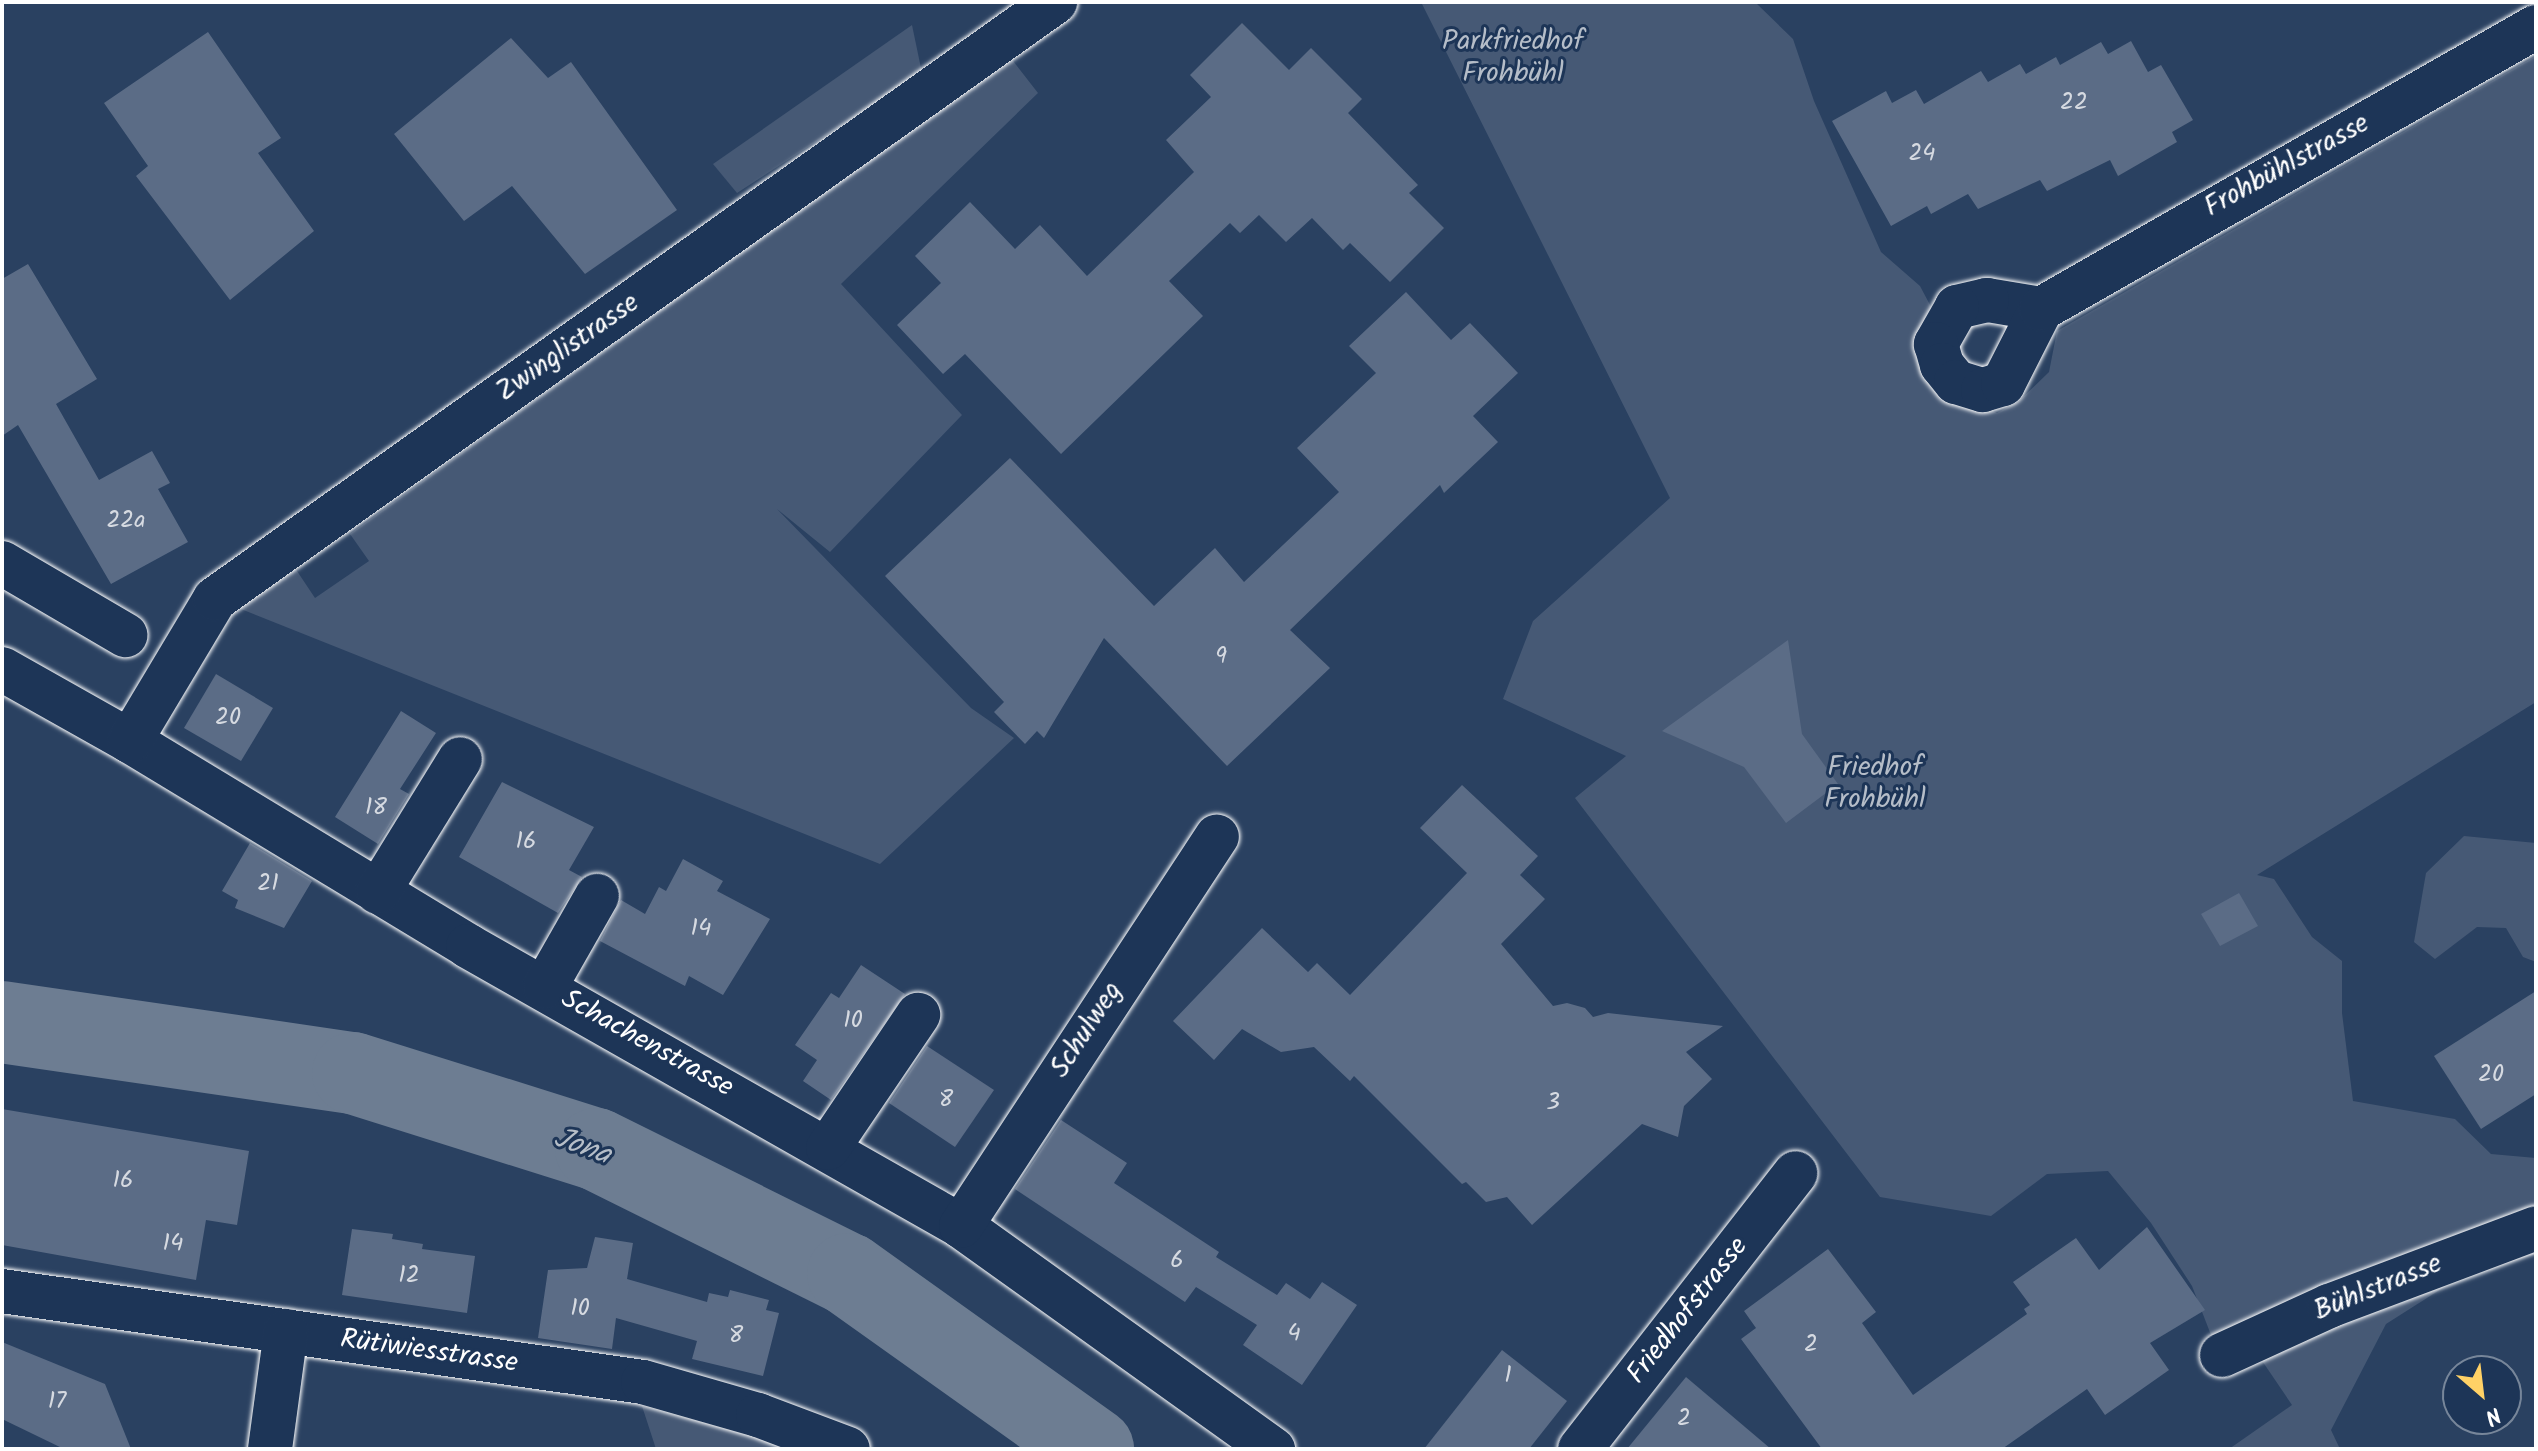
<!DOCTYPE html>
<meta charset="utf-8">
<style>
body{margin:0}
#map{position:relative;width:2538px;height:1451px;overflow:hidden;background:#2a4161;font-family:Kalam,sans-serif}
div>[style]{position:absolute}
.green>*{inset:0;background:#465975}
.river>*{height:82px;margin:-41px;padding:0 41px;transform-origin:41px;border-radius:41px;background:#6d7d92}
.building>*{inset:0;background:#5b6c86}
.roads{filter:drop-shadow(0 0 2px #fff) drop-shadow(0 0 2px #fff)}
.minor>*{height:44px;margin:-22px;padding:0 22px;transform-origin:22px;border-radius:22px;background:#1d3557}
span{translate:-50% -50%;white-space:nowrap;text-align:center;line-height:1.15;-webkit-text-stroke:6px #1d3557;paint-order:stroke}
.number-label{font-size:24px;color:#d6dae1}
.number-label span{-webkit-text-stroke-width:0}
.park-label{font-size:28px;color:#b5bdc8}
.street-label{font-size:28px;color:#fff}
.water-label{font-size:30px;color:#b6bec8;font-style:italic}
.frame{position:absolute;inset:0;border:4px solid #fff;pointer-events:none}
.north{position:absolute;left:2442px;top:1355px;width:80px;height:80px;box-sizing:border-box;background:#1d3557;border:2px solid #77869a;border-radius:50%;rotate:152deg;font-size:22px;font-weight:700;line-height:32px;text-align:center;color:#fff}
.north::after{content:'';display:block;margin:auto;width:28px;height:36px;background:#ffd166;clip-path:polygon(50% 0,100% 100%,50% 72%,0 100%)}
</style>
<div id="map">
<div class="green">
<i style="clip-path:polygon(1421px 2px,1755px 2px,1793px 39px,1814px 101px,1881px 252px,1920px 286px,1938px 320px,1918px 363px,1950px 393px,1997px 413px,2018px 402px,2049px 372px,2057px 331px,2536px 56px,2536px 702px,2257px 875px,2274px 879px,2312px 937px,2342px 961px,2342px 1013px,2353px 1101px,2455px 1119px,2491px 1154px,2536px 1158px,2536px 1254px,2460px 1277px,2386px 1324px,2331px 1430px,2340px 1449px,2229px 1449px,2292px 1405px,2252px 1346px,2211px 1335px,2192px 1286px,2151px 1223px,2108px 1171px,2047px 1174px,1991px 1216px,1880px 1197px,1575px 798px,1626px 756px,1503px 699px,1533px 621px,1670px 498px)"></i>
<i style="clip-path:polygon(912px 25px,922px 73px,737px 193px,713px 164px)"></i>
<i style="clip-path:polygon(1010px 57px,1038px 93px,841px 284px,962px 415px,830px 552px,777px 509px,971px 708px,1014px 738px,880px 864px,236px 607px,291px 562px,315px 598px,369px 561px,350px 534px)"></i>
<i style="clip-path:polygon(2464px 836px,2536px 843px,2536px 962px,2523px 957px,2506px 928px,2477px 927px,2435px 959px,2414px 942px,2426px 873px)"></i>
<i style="clip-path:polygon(642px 1406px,799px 1449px,656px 1449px)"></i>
</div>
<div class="river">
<i style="left:2px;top:1022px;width:355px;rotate:8.3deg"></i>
<i style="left:353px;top:1073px;width:255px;rotate:17.4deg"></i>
<i style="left:596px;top:1149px;width:281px;rotate:26.4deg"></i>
<i style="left:848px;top:1274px;width:301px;rotate:35.5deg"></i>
</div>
<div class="building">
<i style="clip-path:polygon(1242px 23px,1289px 70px,1311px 48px,1362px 99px,1348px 113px,1418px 185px,1409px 193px,1444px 228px,1390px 282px,1350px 243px,1343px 250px,1312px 218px,1286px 242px,1259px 215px,1240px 233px,1230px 223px,1169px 281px,1203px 316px,1061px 454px,965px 354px,943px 374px,897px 325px,941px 283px,915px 256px,970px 202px,1015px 249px,1040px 225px,1087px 276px,1194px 172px,1166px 140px,1211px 97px,1190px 75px)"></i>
<i style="clip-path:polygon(208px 32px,281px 138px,258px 153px,314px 231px,230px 300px,136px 176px,148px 166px,104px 103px)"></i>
<i style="clip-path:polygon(511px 38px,548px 78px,571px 62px,677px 210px,585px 274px,512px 186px,464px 221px,394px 134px)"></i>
<i style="clip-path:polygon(2131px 41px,2148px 72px,2161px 65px,2193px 120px,2172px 132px,2177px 142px,2118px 176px,2110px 160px,2047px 191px,2040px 180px,1978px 209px,1968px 194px,1931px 214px,1927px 206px,1891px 226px,1832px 121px,1886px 91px,1892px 103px,1916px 90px,1924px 104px,1981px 71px,1988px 82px,2020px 64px,2026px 74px,2056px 57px,2060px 65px,2101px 42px,2108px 54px)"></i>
<i style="clip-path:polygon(28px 264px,97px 379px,56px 404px,99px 480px,152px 451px,170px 483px,158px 489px,188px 542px,111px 584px,18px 425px,2px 436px,2px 279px)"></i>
<i style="clip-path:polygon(1406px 292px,1451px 340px,1470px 323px,1518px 373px,1473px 416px,1498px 442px,1444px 493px,1440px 485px,1290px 630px,1330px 668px,1227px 766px,1104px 638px,1044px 738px,1037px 731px,1025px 744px,994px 712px,1004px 702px,885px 576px,1010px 458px,1154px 606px,1215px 548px,1244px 582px,1339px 492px,1297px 448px,1376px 373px,1349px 346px)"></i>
<i style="clip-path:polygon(1788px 640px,1802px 734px,1838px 784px,1786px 823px,1744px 767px,1662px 731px)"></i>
<i style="clip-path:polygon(216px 674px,273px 708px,241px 761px,184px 728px)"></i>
<i style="clip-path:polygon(401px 711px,436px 733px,400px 789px,409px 794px,378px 844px,335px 817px)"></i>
<i style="clip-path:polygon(502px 782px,594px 827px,569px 870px,582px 877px,558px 913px,459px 857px)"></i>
<i style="clip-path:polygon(1462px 785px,1538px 856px,1520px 875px,1545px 899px,1501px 944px,1553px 1006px,1567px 1003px,1585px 1008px,1593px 1017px,1608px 1013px,1723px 1026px,1686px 1052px,1712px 1079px,1684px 1106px,1678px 1137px,1642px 1124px,1532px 1225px,1507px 1197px,1486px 1202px,1466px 1182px,1462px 1184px,1354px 1076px,1350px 1081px,1314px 1047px,1281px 1052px,1242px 1029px,1214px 1060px,1173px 1021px,1262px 928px,1308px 972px,1317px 963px,1350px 995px,1467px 873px,1420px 828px)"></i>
<i style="clip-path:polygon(250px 843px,312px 881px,284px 928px,235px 908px,238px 900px,222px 891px)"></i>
<i style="clip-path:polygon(683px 859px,723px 881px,717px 891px,770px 919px,723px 995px,689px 976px,685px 986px,600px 941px,621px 900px,645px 914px,659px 887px,666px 891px)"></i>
<i style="clip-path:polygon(2239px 893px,2258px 926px,2220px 946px,2201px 914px)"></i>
<i style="clip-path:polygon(861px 965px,905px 994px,831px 1100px,803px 1081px,817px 1060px,795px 1045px,831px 993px,839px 998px)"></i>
<i style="clip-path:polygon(2536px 991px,2536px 1094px,2481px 1129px,2434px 1056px)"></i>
<i style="clip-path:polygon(927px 1046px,994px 1090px,955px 1147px,889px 1103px)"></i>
<i style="clip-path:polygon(2px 1109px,249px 1151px,237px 1225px,206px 1220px,196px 1280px,2px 1245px)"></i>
<i style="clip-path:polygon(1061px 1120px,1127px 1163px,1114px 1183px,1219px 1252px,1216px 1257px,1277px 1295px,1286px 1283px,1310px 1299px,1322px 1282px,1357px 1305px,1302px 1385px,1243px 1345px,1257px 1325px,1196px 1287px,1185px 1302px,1015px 1189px)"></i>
<i style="clip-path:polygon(2147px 1227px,2205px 1310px,2150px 1343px,2169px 1370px,2105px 1415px,2087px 1389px,2002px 1449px,1822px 1449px,1741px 1339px,1756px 1328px,1744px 1311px,1828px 1249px,1876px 1312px,1862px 1323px,1913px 1395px,2027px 1314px,2024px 1309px,2030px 1305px,2013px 1282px,2076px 1238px,2099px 1270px)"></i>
<i style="clip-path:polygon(352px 1229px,393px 1234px,392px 1239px,423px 1244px,422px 1249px,475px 1256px,467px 1313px,342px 1295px)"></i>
<i style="clip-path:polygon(595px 1237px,633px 1243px,627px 1279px,707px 1302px,709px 1293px,728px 1297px,730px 1290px,769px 1300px,766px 1310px,779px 1313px,763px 1376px,692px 1359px,697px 1341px,616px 1318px,612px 1349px,538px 1338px,548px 1270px,587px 1268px)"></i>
<i style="clip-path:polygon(2px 1342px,105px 1384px,131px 1449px,64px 1449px,2px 1419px)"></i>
<i style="clip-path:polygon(1502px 1350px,1567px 1401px,1529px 1449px,1424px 1449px)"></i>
<i style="clip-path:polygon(1686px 1377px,1771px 1449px,1627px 1449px)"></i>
</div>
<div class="roads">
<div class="minor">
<i style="left:2041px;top:309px;width:55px;rotate:-170.5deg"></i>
<i style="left:1987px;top:300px;width:31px;rotate:167deg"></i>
<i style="left:1957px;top:307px;width:43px;rotate:119.6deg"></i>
<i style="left:1936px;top:344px;width:22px;rotate:74deg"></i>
<i style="left:1942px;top:365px;width:22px;rotate:51deg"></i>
<i style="left:1956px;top:382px;width:28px;rotate:17deg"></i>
<i style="left:1983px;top:390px;width:21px;rotate:-17deg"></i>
<i style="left:2003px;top:384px;width:84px;rotate:-63.1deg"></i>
<i style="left:2041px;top:309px;width:570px;rotate:-29.67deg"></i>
<i style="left:2px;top:563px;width:143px;rotate:30.3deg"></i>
<i style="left:2px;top:669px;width:147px;rotate:29.4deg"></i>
<i style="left:130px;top:741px;width:395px;rotate:31.2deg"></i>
<i style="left:468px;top:946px;width:567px;rotate:29.59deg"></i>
<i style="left:961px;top:1226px;width:384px;rotate:35.6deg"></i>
<i style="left:130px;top:741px;width:165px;rotate:-59.1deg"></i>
<i style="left:215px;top:599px;width:1031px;rotate:-35.4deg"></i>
<i style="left:378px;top:892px;width:156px;rotate:-58.3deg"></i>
<i style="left:545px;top:987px;width:105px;rotate:-60.3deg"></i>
<i style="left:828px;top:1148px;width:161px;rotate:-55.9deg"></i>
<i style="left:961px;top:1226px;width:466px;rotate:-56.7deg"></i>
<i style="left:2px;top:1291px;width:647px;rotate:8.08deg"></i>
<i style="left:643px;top:1382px;width:120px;rotate:16deg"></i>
<i style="left:758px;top:1415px;width:96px;rotate:20.7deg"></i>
<i style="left:2222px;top:1355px;width:118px;rotate:-24.6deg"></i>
<i style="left:2329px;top:1306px;width:221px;rotate:-20.6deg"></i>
<i style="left:270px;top:1449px;width:119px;rotate:-82.3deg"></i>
<i style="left:1580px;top:1449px;width:350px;rotate:-52deg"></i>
</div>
</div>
<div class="number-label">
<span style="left:2074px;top:103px">22</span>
<span style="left:1922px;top:154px">24</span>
<span style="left:126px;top:521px">22a</span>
<span style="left:1221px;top:657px">9</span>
<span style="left:228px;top:718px">20</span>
<span style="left:376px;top:808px">18</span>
<span style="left:526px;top:842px">16</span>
<span style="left:268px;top:884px">21</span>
<span style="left:701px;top:929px">14</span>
<span style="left:853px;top:1021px">10</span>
<span style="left:2491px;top:1075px">20</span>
<span style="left:946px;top:1100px">8</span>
<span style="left:1553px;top:1103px">3</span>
<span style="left:123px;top:1181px">16</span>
<span style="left:173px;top:1244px">14</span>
<span style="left:1177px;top:1261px">6</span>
<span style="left:409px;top:1276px">12</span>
<span style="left:580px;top:1309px">10</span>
<span style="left:1294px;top:1334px">4</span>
<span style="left:736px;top:1336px">8</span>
<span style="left:1811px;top:1345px">2</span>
<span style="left:1508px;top:1376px">1</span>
<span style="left:57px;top:1402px">17</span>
<span style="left:1684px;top:1419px">2</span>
</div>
<div class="park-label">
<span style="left:1513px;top:58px">Parkfriedhof<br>Frohbühl</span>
<span style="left:1875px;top:784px">Friedhof<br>Frohbühl</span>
</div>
<div class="street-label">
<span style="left:2287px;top:166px;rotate:-29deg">Frohbühlstrasse</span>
<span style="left:568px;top:348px;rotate:-35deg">Zwinglistrasse</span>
<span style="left:1087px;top:1030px;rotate:-57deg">Schulweg</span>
<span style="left:647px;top:1044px;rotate:29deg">Schachenstrasse</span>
<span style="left:2378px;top:1288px;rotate:-22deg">Bühlstrasse</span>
<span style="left:1688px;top:1311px;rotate:-52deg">Friedhofstrasse</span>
<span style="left:429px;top:1352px;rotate:8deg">Rütiwiesstrasse</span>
</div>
<div class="water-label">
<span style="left:582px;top:1147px;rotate:20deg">Jona</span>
</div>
<div class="frame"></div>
<div class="north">N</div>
</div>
